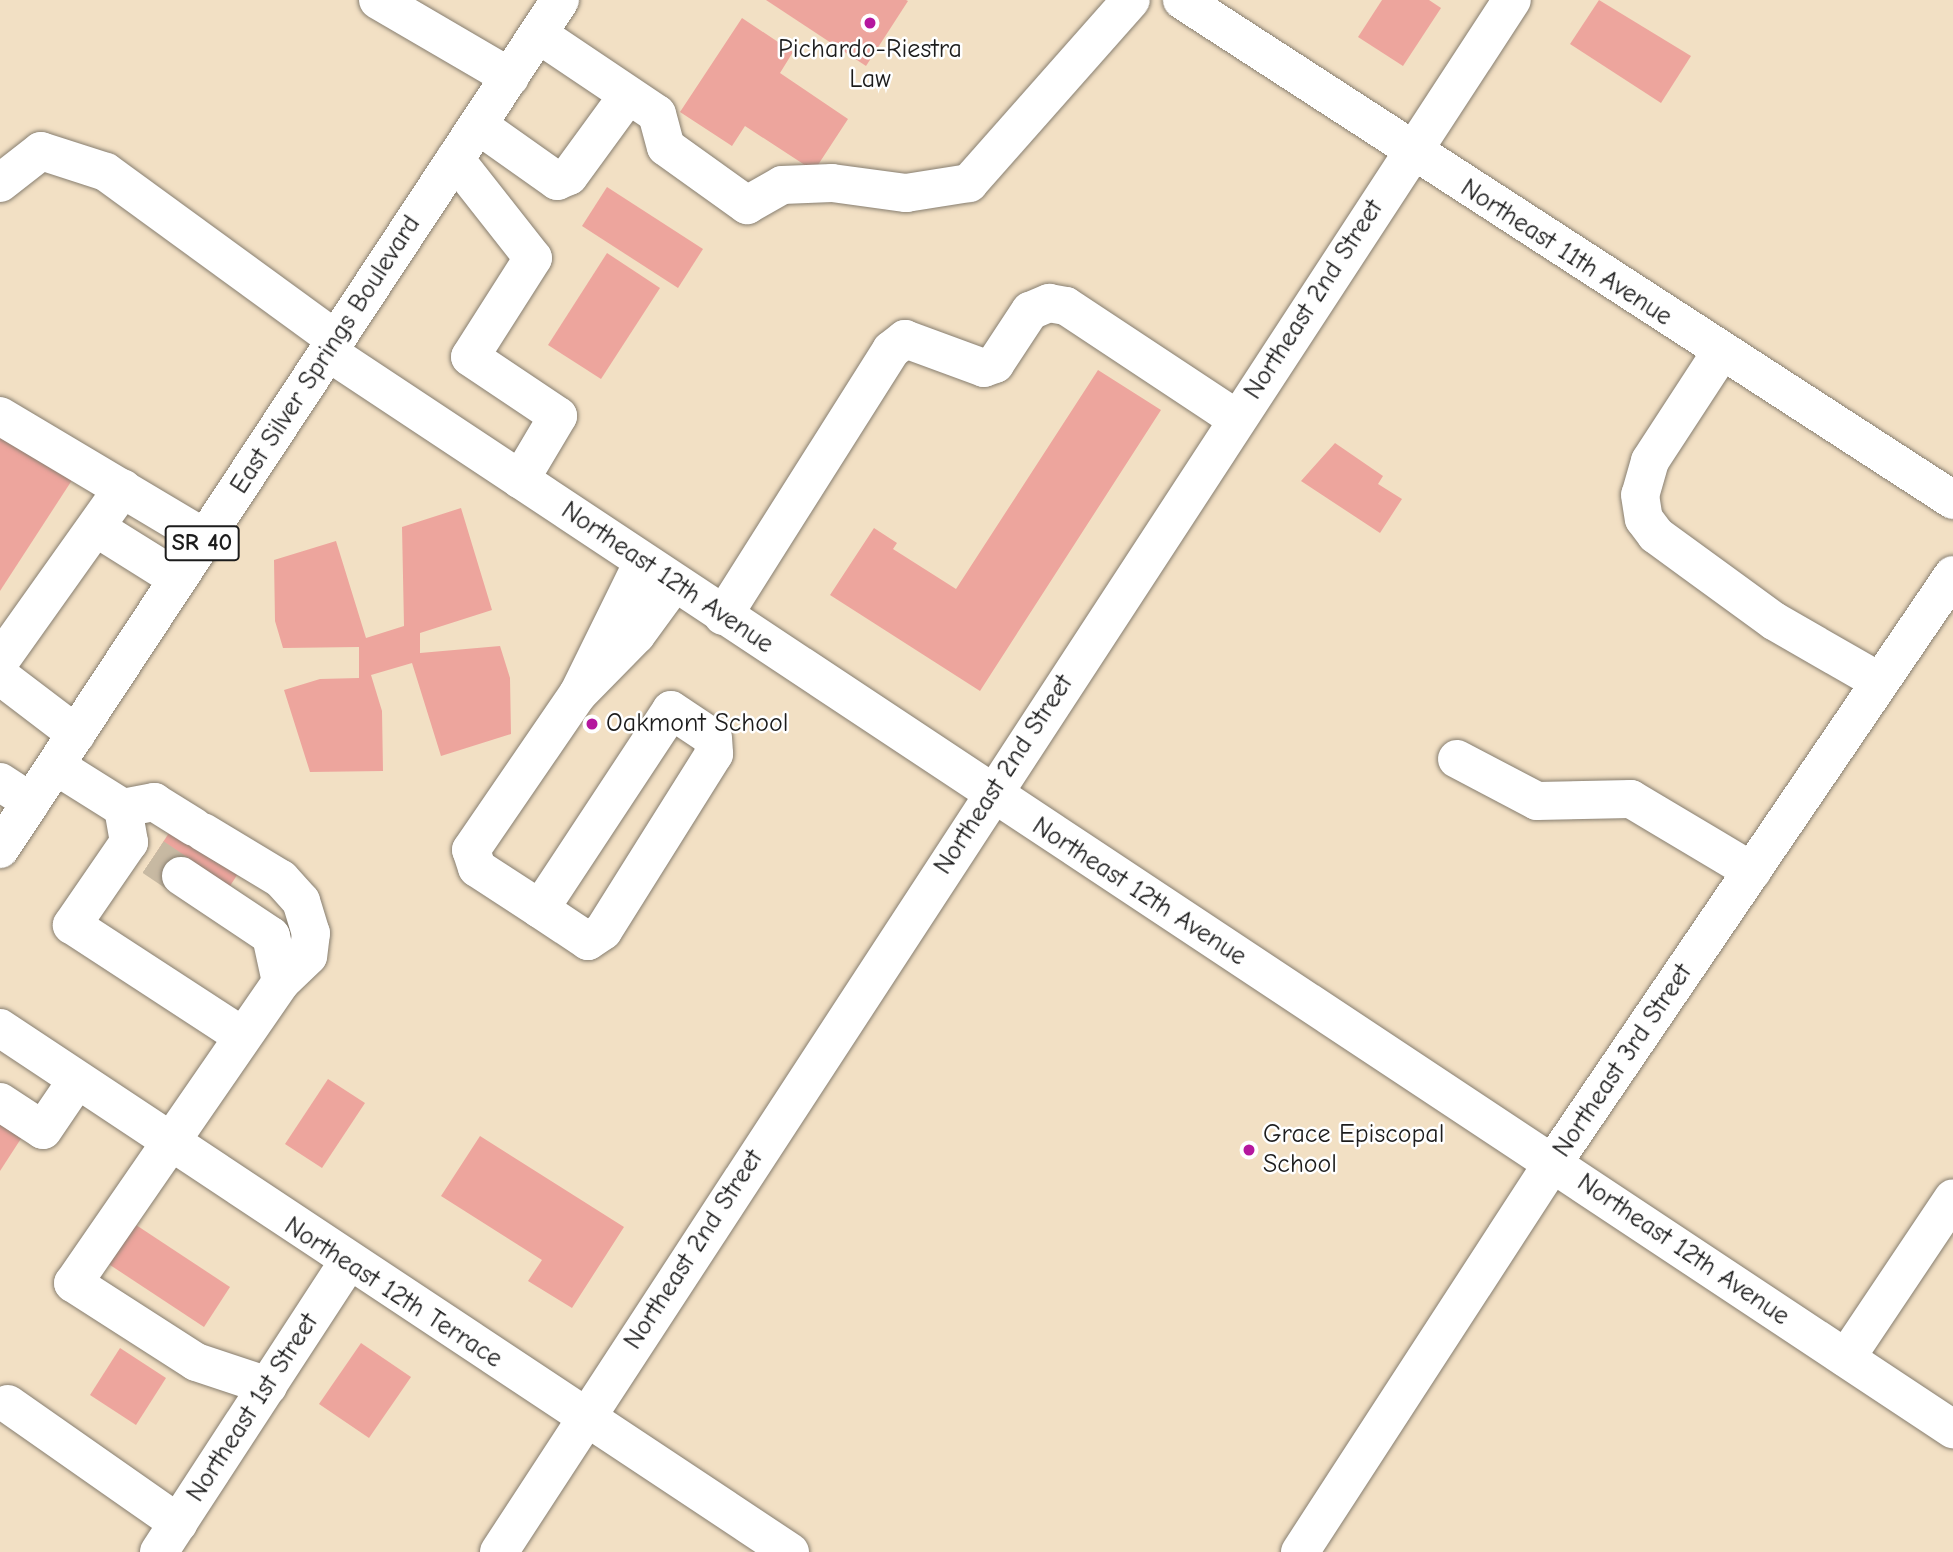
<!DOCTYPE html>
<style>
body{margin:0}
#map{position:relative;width:1953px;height:1552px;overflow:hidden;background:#f2e0c4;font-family:"Comic Neue",sans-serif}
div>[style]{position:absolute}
.building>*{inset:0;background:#eda59d}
.minor-tunnel>*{height:38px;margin-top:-19px;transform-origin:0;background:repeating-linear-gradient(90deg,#c7b9a2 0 38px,transparent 0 57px)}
.roads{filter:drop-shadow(0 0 2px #877e70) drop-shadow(0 0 2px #877e70)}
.minor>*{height:38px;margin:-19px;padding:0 19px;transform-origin:19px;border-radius:19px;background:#fff}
.major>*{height:38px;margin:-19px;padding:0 19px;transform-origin:19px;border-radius:19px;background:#fff}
.dots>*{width:19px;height:19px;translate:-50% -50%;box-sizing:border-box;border:4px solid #fff;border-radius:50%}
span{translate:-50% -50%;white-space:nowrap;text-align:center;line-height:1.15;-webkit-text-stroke:5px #fff;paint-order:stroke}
.shield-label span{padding:2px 5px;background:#fff;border:2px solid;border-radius:5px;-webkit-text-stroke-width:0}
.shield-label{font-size:24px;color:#1c1c1c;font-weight:700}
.poi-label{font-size:26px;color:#1c1c1c}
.left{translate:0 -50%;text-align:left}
.street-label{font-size:26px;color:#1c1c1c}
</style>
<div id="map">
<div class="building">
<i style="clip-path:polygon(766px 0,906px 0,908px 1px,866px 66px)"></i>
<i style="clip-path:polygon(1382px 0,1429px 0,1441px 8px,1403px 66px,1358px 37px)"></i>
<i style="clip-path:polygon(1599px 0,1691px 56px,1661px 103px,1570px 44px)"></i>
<i style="clip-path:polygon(742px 18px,793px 52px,780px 73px,848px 119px,814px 171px,745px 126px,732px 146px,680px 112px)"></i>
<i style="clip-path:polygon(607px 187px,703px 249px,678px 288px,582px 226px)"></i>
<i style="clip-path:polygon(607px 253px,660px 288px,601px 379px,548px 345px)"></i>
<i style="clip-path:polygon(1098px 370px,1161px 410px,980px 691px,830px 595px,874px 528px,897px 543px,893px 549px,956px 589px)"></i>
<i style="clip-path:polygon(0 425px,76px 474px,0 591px)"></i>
<i style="clip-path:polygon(1335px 443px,1383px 476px,1378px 484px,1402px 499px,1380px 533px,1301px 481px)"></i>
<i style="clip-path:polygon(461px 508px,492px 610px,420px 633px,420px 653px,500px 646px,510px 678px,511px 734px,441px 756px,412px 663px,371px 675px,382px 711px,383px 771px,310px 772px,284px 690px,320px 679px,359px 678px,359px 647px,283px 648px,275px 621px,274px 560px,336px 541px,366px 638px,404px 626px,402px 527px)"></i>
<i style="clip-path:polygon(176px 822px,243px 866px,226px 892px,175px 885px,147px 867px)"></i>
<i style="clip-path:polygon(328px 1079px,365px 1103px,322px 1168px,285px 1144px)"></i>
<i style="clip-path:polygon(0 1118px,24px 1134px,0 1171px)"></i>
<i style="clip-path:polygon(480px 1136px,624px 1227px,572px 1308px,528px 1281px,542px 1260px,441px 1196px)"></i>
<i style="clip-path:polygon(130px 1221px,230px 1287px,204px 1327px,104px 1261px)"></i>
<i style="clip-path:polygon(361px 1343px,411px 1377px,369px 1438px,319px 1404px)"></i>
<i style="clip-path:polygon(120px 1348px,166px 1378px,136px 1425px,90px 1395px)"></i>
</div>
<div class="minor-tunnel">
<i style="left:153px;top:857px;width:34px;rotate:34deg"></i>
</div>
<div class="roads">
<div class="minor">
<i style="left:378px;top:0;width:153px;rotate:30.3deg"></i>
<i style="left:1182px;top:0;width:919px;rotate:32.96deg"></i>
<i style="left:538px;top:34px;width:143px;rotate:33.9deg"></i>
<i style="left:657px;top:114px;width:34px;rotate:75deg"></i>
<i style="left:666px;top:147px;width:100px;rotate:35.6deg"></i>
<i style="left:747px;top:205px;width:40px;rotate:-29.7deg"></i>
<i style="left:782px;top:185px;width:50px;rotate:-2.3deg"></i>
<i style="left:832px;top:183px;width:75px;rotate:7.7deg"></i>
<i style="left:906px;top:193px;width:64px;rotate:-9deg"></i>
<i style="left:969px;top:183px;width:244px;rotate:-48.5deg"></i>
<i style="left:478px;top:125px;width:97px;rotate:35.3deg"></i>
<i style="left:557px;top:181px;width:13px;rotate:-23deg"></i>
<i style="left:569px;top:176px;width:100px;rotate:-53.9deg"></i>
<i style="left:455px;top:159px;width:126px;rotate:51.8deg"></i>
<i style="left:533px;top:258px;width:117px;rotate:122.5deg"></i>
<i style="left:470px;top:357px;width:106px;rotate:33.8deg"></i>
<i style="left:558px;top:416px;width:74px;rotate:120.7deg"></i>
<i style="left:0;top:183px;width:52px;rotate:-38deg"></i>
<i style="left:41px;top:151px;width:68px;rotate:17.9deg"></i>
<i style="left:106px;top:172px;width:285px;rotate:36.1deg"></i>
<i style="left:328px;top:352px;width:1950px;rotate:33.54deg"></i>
<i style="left:1721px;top:352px;width:130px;rotate:123.1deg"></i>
<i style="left:1650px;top:461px;width:35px;rotate:106deg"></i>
<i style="left:1640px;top:495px;width:24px;rotate:81deg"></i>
<i style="left:1644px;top:519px;width:20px;rotate:53deg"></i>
<i style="left:1656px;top:535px;width:146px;rotate:36.1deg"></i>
<i style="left:1774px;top:621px;width:122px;rotate:29.9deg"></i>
<i style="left:0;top:416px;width:239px;rotate:30.8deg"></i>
<i style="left:98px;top:529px;width:94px;rotate:32deg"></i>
<i style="left:643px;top:562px;width:147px;rotate:116.2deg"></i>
<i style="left:578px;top:694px;width:83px;rotate:-45.5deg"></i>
<i style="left:636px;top:635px;width:64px;rotate:-53.8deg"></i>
<i style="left:723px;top:616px;width:315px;rotate:-57.7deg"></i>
<i style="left:891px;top:350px;width:18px;rotate:-38deg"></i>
<i style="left:905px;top:339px;width:84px;rotate:20.2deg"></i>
<i style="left:984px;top:368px;width:12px;rotate:-20deg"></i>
<i style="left:995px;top:364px;width:64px;rotate:-56.6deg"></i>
<i style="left:1030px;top:311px;width:21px;rotate:-23deg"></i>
<i style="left:1049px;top:303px;width:17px;rotate:10deg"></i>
<i style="left:1066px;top:306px;width:205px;rotate:33.5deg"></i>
<i style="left:0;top:661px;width:212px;rotate:-54.6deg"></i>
<i style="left:0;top:676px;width:96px;rotate:37.3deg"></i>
<i style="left:1457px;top:759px;width:90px;rotate:27.7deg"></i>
<i style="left:1537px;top:801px;width:94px;rotate:-1.2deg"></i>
<i style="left:1631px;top:799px;width:141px;rotate:30.8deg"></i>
<i style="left:56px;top:766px;width:79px;rotate:32.1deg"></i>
<i style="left:123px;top:808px;width:32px;rotate:-11deg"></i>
<i style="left:154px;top:802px;width:47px;rotate:32deg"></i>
<i style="left:0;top:782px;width:37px;rotate:33deg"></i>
<i style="left:123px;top:808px;width:35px;rotate:80deg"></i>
<i style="left:129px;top:842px;width:101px;rotate:124.5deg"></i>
<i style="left:72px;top:925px;width:203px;rotate:33.1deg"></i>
<i style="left:203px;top:832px;width:91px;rotate:31.1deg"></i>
<i style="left:281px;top:879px;width:30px;rotate:48deg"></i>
<i style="left:301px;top:901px;width:34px;rotate:73deg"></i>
<i style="left:311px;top:933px;width:23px;rotate:97deg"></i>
<i style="left:308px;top:956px;width:37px;rotate:136deg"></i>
<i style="left:281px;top:982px;width:366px;rotate:124.6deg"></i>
<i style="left:73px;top:1283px;width:146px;rotate:32.7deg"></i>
<i style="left:196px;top:1362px;width:76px;rotate:18.4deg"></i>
<i style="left:181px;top:876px;width:108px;rotate:33.7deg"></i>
<i style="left:271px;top:936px;width:47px;rotate:77.7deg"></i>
<i style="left:540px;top:909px;width:238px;rotate:-56.6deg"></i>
<i style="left:671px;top:710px;width:50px;rotate:33.7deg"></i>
<i style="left:713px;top:738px;width:16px;rotate:86deg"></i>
<i style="left:714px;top:754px;width:209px;rotate:122.1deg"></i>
<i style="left:603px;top:931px;width:18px;rotate:146deg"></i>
<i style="left:588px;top:941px;width:58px;rotate:-146.3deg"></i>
<i style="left:540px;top:909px;width:75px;rotate:-146.9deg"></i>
<i style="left:477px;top:868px;width:19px;rotate:-108deg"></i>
<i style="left:471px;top:850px;width:189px;rotate:-55.6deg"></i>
<i style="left:0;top:1028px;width:948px;rotate:33.56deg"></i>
<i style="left:0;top:1102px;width:51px;rotate:33.1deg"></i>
<i style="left:43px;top:1130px;width:60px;rotate:-55.8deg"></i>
<i style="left:1846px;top:1358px;width:192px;rotate:-56.2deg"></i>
<i style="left:8px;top:1404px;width:208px;rotate:35deg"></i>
<i style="left:159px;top:1552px;width:344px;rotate:-56.9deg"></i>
<i style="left:499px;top:1552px;width:1853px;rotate:-56.87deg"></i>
<i style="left:1300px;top:1552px;width:464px;rotate:-57deg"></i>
<i style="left:1553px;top:1163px;width:711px;rotate:-55.77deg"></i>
</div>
<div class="major">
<i style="left:0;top:849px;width:1017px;rotate:-56.59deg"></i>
</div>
</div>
<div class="dots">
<i style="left:870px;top:23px;background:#b5179e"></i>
<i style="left:592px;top:724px;background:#b5179e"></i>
<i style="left:1249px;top:1150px;background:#b5179e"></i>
</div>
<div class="shield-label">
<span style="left:202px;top:543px">SR 40</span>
</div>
<div class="poi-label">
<span style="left:870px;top:65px">Pichardo-Riestra<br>Law</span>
<span class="left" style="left:606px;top:724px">Oakmont School</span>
<span class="left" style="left:1263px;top:1150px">Grace Episcopal<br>School</span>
</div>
<div class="street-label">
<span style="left:1566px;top:253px;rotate:33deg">Northeast 11th Avenue</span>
<span style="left:1314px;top:300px;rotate:-57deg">Northeast 2nd Street</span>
<span style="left:326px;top:355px;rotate:-57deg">East Silver Springs Boulevard</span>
<span style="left:667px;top:578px;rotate:34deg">Northeast 12th Avenue</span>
<span style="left:1004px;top:775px;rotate:-57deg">Northeast 2nd Street</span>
<span style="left:1139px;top:892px;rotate:33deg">Northeast 12th Avenue</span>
<span style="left:1623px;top:1061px;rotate:-56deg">Northeast 3rd Street</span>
<span style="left:694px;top:1250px;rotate:-57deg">Northeast 2nd Street</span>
<span style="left:1683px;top:1250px;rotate:34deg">Northeast 12th Avenue</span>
<span style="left:393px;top:1293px;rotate:33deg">Northeast 12th Terrace</span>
<span style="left:253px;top:1408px;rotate:-57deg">Northeast 1st Street</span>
</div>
</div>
